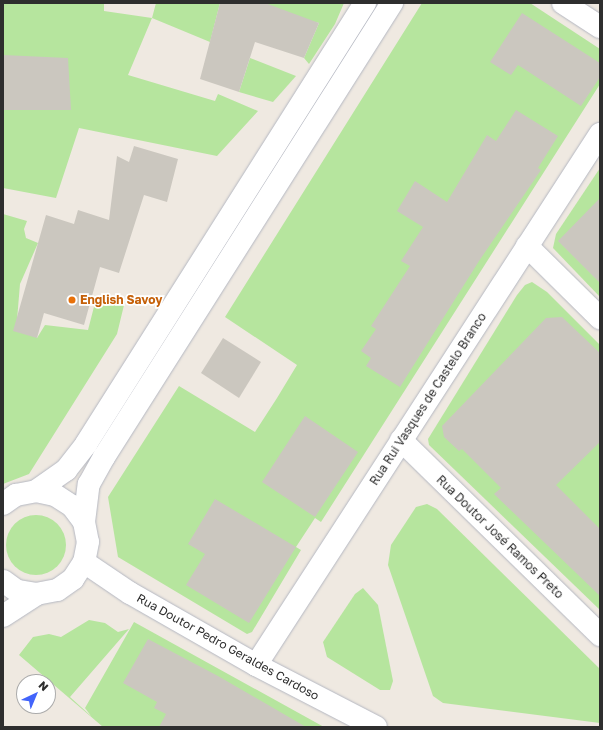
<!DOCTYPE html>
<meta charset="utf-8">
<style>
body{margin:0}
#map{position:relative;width:603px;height:730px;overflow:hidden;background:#efe9e1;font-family:"Golos Text",sans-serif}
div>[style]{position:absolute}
.green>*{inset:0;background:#b6e59e}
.round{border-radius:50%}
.building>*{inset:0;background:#cbc7bf}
.roads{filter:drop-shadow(0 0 1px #b4b7c1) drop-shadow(0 0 1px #b4b7c1)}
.street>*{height:22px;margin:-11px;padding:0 11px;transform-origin:11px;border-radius:11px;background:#fff}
.secondary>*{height:22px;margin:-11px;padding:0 11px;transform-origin:11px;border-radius:11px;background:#fff}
.dots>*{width:11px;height:11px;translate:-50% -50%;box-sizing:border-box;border:2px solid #fff;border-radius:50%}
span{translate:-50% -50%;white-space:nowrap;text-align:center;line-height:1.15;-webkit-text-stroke:3.5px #fff;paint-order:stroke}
.food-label{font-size:12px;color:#c56008;font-weight:700}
.left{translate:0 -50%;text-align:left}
.street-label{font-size:12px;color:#2e2e2e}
.frame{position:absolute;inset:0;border:4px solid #2e2e2e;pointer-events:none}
.north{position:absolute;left:16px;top:674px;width:40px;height:40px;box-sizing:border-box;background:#fff;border:1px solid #ababab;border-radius:50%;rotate:44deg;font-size:11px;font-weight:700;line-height:16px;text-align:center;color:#2e2e2e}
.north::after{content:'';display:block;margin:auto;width:14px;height:18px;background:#4264fb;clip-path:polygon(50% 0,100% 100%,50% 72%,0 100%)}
</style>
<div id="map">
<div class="green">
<i style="clip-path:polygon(3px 3px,104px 3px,104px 11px,152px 18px,156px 3px,220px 3px,210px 42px,152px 18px,128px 75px,215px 101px,218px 94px,258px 111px,217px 156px,79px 128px,56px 198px,3px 188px)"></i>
<i style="clip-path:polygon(237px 3px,344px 3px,335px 24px,309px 64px,304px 58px,319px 23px)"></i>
<i style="clip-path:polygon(422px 3px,530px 3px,600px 49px,600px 84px,321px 522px,315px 518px,296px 547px,301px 550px,252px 632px,247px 634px,118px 557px,108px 497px,179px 386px,255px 432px,277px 398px,297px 365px,225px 317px)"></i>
<i style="clip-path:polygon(250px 58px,296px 76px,273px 102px,239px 92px)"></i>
<i style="clip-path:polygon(600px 168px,600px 297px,553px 248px,556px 234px)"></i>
<i style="clip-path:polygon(3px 214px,27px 221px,24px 229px,26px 238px,38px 243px,20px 284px,17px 320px,37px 338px,45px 325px,88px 330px,96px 299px,104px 294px,125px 301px,117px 334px,29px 474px,3px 484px)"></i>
<i style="clip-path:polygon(532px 282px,547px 292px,600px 345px,600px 610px,429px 445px,428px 439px,517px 295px,525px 285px)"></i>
<i style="clip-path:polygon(427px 504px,437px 509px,600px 669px,600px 723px,443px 703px,433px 696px,388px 565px,391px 545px,416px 507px)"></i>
<i class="round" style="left:6px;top:515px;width:60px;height:60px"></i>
<i style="clip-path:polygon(363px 588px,378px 605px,393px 681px,390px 690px,380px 690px,327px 657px,323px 642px,355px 594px)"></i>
<i style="clip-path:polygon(89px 620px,105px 623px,118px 632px,129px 629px,70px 697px,91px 716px,85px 708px,134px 622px,324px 727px,103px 727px,19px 655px,33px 637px,49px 634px,61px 637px)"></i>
</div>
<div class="building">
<i style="clip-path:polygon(220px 3px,265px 3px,319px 23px,304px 58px,255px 42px,239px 92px,200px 79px)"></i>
<i style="clip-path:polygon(522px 13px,600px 63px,600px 77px,581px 106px,518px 65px,511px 75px,490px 62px)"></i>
<i style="clip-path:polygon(3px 55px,68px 58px,71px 110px,3px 110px)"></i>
<i style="clip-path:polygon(516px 110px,558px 136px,538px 168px,541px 170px,479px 261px,400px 387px,366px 366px,371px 358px,361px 351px,376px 329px,371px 326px,410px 266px,401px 261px,423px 227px,397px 211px,415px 181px,447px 202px,487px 135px,496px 141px)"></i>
<i style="clip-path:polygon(134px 146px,178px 159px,167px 202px,144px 195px,119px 273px,100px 267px,84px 325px,44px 313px,37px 338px,13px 331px,46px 215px,74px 224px,78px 210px,109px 220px,117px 156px,129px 162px)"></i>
<i style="clip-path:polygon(600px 198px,600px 283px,558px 241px)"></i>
<i style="clip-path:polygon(562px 317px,600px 353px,600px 442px,556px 485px,600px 529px,600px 596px,494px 494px,501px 488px,462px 449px,459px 451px,444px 437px,442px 426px,546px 318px)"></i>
<i style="clip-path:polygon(223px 338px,261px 362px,239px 398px,201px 373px)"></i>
<i style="clip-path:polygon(305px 416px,358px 452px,315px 517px,262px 482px)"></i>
<i style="clip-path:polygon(215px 499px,296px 547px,249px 623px,186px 585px,205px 554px,188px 544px)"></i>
<i style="clip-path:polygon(148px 639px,218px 676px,306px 727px,159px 727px,166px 714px,154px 708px,157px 702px,123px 683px)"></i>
</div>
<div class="roads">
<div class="street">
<i style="left:563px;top:3px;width:44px;rotate:33deg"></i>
<i style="left:527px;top:246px;width:103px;rotate:44.6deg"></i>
<i style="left:401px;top:440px;width:279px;rotate:44.4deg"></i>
<i style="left:84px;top:562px;width:55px;rotate:34deg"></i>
<i style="left:130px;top:593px;width:145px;rotate:29.7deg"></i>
<i style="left:256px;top:665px;width:135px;rotate:27.3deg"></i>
<i style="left:256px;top:665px;width:633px;rotate:-57.06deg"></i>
</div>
<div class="secondary">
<i style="left:36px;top:491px;width:37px;rotate:-35deg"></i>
<i style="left:66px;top:470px;width:33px;rotate:-52deg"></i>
<i style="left:86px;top:444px;width:522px;rotate:-57.68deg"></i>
<i style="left:3px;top:504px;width:16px;rotate:-35deg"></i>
<i style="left:16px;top:495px;width:20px;rotate:-11deg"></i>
<i style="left:36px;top:491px;width:19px;rotate:12deg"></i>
<i style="left:55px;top:495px;width:20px;rotate:33deg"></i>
<i style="left:72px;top:506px;width:20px;rotate:53deg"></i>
<i style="left:84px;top:522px;width:20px;rotate:79deg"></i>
<i style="left:88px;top:542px;width:20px;rotate:101deg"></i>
<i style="left:84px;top:562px;width:20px;rotate:123deg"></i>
<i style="left:73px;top:579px;width:19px;rotate:145deg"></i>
<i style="left:57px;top:590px;width:20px;rotate:169deg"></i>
<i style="left:37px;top:594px;width:20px;rotate:-171deg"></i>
<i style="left:17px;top:591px;width:17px;rotate:-144deg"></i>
<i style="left:84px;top:522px;width:38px;rotate:-83deg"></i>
<i style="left:89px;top:484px;width:31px;rotate:-61deg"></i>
<i style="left:104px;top:457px;width:538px;rotate:-57.61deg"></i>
<i style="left:3px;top:616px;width:40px;rotate:-32.9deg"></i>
</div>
</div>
<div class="dots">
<i style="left:72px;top:300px;background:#e8710a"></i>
</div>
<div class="food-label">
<span class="left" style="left:80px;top:300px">English Savoy</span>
</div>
<div class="street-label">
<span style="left:428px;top:399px;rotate:-57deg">Rua Rui Vasques de Castelo Branco</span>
<span style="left:500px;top:537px;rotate:44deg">Rua Doutor José Ramos Preto</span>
<span style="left:228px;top:647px;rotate:29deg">Rua Doutor Pedro Geraldes Cardoso</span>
</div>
<div class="frame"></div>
<div class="north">N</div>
</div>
